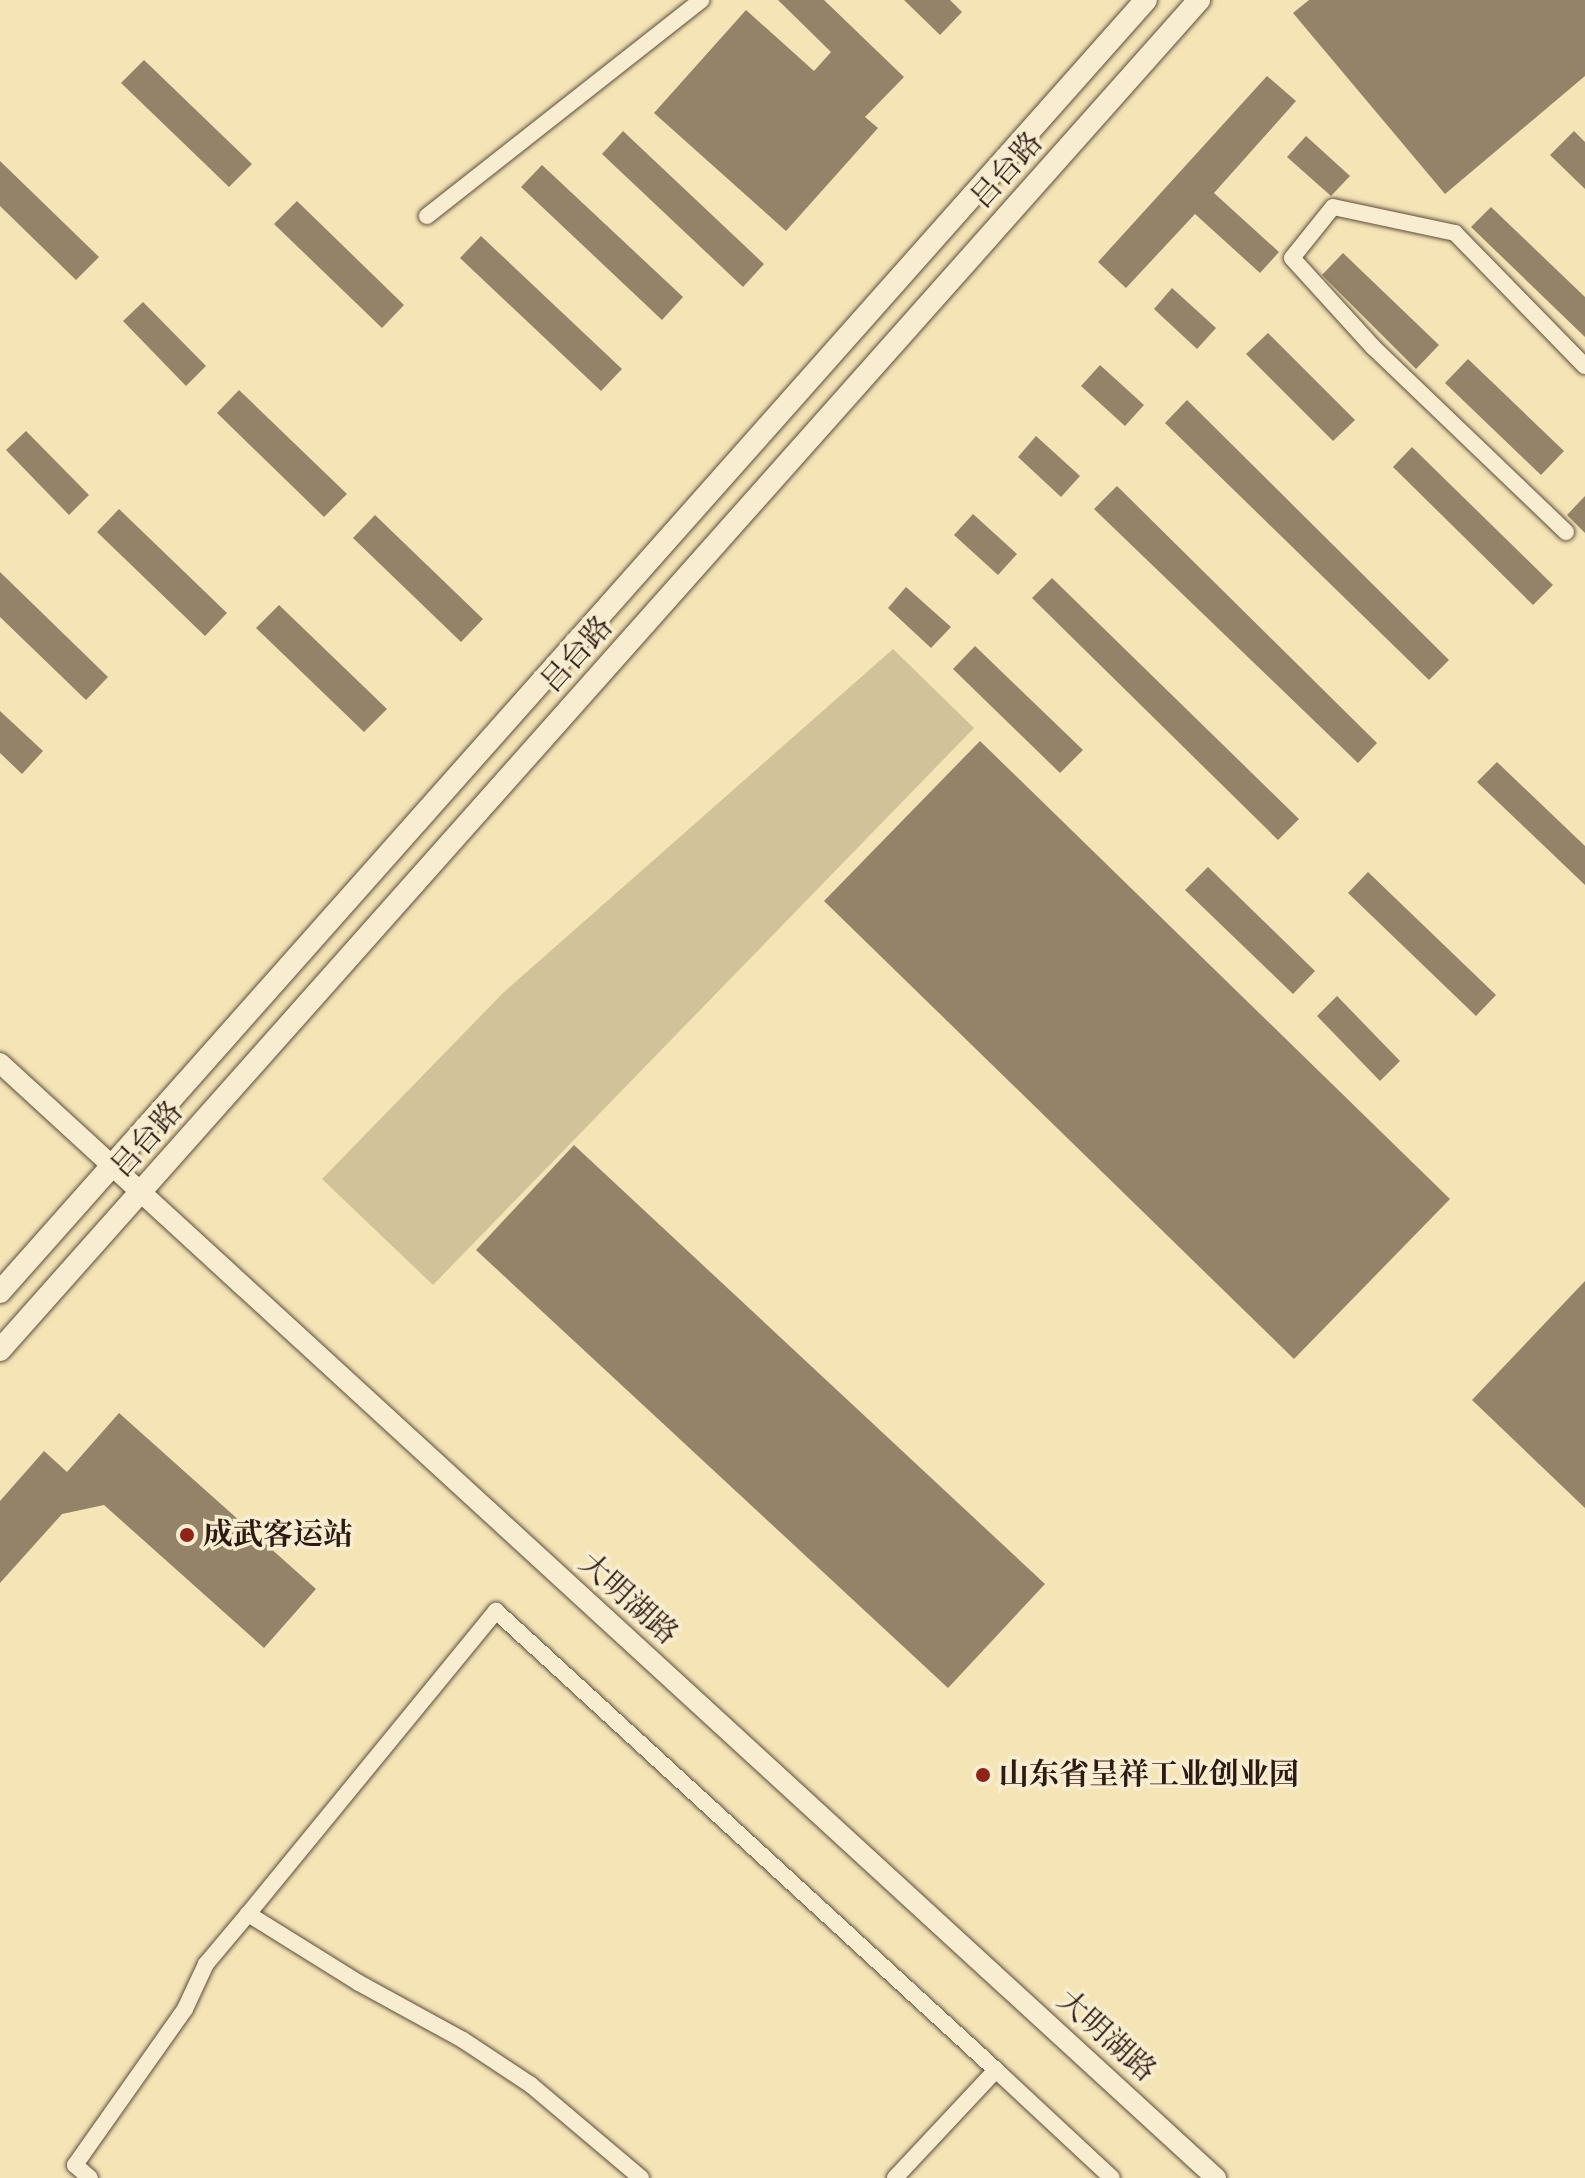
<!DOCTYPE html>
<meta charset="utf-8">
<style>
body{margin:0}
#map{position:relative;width:1585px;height:2178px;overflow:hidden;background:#f4e4b6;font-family:"Libre Bodoni","Noto Serif SC",serif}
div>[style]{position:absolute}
.green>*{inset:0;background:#d2c29a}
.building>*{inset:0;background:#948368}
.roads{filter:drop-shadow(0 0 2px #5f4c3c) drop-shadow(0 0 2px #5f4c3c)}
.minor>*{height:16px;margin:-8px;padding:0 8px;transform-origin:8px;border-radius:8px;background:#f8edd0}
.tertiary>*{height:20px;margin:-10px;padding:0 10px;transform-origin:10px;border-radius:10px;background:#f8edd0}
.secondary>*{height:22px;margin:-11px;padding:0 11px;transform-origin:11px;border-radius:11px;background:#f8edd0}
.dots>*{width:22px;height:22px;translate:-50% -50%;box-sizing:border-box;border:4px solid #f8edd0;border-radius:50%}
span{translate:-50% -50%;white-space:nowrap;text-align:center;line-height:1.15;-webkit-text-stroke:7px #f8edd0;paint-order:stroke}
.street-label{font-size:30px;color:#2d1a13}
.poi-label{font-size:30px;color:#2d1a13;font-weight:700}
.left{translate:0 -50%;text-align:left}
</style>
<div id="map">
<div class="green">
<i style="clip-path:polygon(893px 649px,974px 728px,433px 1285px,322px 1179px,503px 993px)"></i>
</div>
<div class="building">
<i style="clip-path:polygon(778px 0,824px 0,904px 77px,865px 117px,878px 128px,786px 231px,654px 113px,746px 10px,814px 71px,831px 52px)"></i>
<i style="clip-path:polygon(904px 0,950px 0,962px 12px,940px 35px)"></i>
<i style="clip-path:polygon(1309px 0,1585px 0,1585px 76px,1445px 194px,1293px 13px)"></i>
<i style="clip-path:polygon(144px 60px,252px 164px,229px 187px,121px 83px)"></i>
<i style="clip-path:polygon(1267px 76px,1296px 101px,1214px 193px,1279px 252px,1260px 273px,1195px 214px,1126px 288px,1098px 262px)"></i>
<i style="clip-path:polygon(623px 131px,764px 264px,743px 287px,602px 154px)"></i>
<i style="clip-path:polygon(1574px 131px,1585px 142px,1585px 189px,1550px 155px)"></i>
<i style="clip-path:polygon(1306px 136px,1350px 176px,1331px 196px,1287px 157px)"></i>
<i style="clip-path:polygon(0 161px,99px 257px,76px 280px,0 206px)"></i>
<i style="clip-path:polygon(542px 165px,683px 297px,662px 320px,521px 187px)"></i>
<i style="clip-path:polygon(297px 201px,404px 305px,382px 328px,274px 224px)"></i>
<i style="clip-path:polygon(1491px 207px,1585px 297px,1585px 337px,1471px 227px)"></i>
<i style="clip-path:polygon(481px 236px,622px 369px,601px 391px,460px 258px)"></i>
<i style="clip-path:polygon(1343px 253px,1439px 345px,1416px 369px,1322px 275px)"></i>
<i style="clip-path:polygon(1172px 288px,1216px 328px,1197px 349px,1154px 309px)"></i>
<i style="clip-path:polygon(143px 302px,206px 366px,186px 386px,123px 321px)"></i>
<i style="clip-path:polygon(1268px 333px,1355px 420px,1333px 441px,1246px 354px)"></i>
<i style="clip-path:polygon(1468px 359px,1564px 451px,1541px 475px,1445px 383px)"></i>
<i style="clip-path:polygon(1100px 365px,1144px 405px,1125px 426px,1081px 386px)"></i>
<i style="clip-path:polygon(239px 390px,347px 494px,324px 517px,217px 413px)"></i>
<i style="clip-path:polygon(1187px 400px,1449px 660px,1429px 680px,1165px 423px)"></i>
<i style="clip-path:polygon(26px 431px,89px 495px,69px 515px,6px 450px)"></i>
<i style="clip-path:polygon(1036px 436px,1080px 476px,1061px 497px,1018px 457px)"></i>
<i style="clip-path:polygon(1412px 447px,1553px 585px,1533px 605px,1393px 467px)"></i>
<i style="clip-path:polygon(1117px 486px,1377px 743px,1358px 763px,1094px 509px)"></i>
<i style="clip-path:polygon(1585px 496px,1585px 533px,1567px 515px)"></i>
<i style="clip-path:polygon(119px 509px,227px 613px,205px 636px,97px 532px)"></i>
<i style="clip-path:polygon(973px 514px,1017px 554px,998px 575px,954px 535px)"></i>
<i style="clip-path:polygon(375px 515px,483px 619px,461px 642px,353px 538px)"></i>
<i style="clip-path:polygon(0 572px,108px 677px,86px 700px,0 617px)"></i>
<i style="clip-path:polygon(1052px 578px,1299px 819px,1278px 840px,1032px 598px)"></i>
<i style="clip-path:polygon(906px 587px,951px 627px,931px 648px,888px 608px)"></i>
<i style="clip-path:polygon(279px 605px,387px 709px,364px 732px,256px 628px)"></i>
<i style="clip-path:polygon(975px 646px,1083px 750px,1060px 773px,953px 669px)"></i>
<i style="clip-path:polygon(0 711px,43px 751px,22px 774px,0 753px)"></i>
<i style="clip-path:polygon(980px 741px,1450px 1199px,1294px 1359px,824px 901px)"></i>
<i style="clip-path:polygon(1497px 762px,1585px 846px,1585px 885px,1477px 782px)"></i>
<i style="clip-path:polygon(1208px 867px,1315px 971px,1293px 994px,1185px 890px)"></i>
<i style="clip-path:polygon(1368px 872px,1496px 995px,1476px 1016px,1348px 893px)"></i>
<i style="clip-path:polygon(1337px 996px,1400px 1061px,1380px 1081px,1317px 1016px)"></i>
<i style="clip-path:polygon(574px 1145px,1045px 1584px,948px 1688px,476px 1250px)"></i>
<i style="clip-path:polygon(1585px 1281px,1585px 1508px,1472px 1400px)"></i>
<i style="clip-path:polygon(119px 1413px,316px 1589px,264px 1648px,104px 1505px,62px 1514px,0 1583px,0 1501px,44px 1451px,67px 1472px)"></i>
</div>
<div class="roads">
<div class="minor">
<i style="left:427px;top:216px;width:349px;rotate:-38.2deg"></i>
<i style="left:1566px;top:532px;width:267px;rotate:-136.2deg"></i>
<i style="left:1373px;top:347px;width:120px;rotate:-132.3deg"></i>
<i style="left:1292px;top:258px;width:65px;rotate:-51.2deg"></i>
<i style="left:1333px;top:207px;width:125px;rotate:12deg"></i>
<i style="left:1455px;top:233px;width:186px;rotate:45.7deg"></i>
<i style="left:996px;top:2070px;width:158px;rotate:43deg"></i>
<i style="left:90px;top:2178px;width:20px;rotate:-139deg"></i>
<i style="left:75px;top:2165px;width:191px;rotate:-54.8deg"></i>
<i style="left:185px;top:2009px;width:50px;rotate:-65deg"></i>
<i style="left:206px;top:1964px;width:65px;rotate:-50deg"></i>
<i style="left:641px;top:2178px;width:144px;rotate:-139.8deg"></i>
<i style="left:531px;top:2085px;width:82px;rotate:-146.5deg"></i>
<i style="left:463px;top:2040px;width:119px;rotate:-151.3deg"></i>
<i style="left:359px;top:1983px;width:131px;rotate:-148.1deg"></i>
<i style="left:248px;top:1914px;width:392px;rotate:-50.7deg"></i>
<i style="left:496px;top:1611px;width:679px;rotate:42.55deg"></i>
<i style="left:996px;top:2070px;width:148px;rotate:133.1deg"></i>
</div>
<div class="tertiary">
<i style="left:0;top:1063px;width:1650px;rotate:42.52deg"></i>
</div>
<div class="secondary">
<i style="left:0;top:1292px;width:1727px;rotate:-48.43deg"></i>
<i style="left:0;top:1350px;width:1806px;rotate:-48.39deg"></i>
</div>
</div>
<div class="dots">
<i style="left:187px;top:1535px;background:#8f2418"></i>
<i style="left:983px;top:1775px;background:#8f2418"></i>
</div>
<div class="street-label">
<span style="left:1007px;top:171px;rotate:-48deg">吕台路</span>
<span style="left:577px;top:655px;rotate:-48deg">吕台路</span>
<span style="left:147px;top:1140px;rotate:-48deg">吕台路</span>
<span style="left:628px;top:1599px;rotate:42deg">大明湖路</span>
<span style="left:1106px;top:2036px;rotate:42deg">大明湖路</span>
</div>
<div class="poi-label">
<span class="left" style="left:203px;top:1535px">成武客运站</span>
<span class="left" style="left:999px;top:1775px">山东省呈祥工业创业园</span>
</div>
</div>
